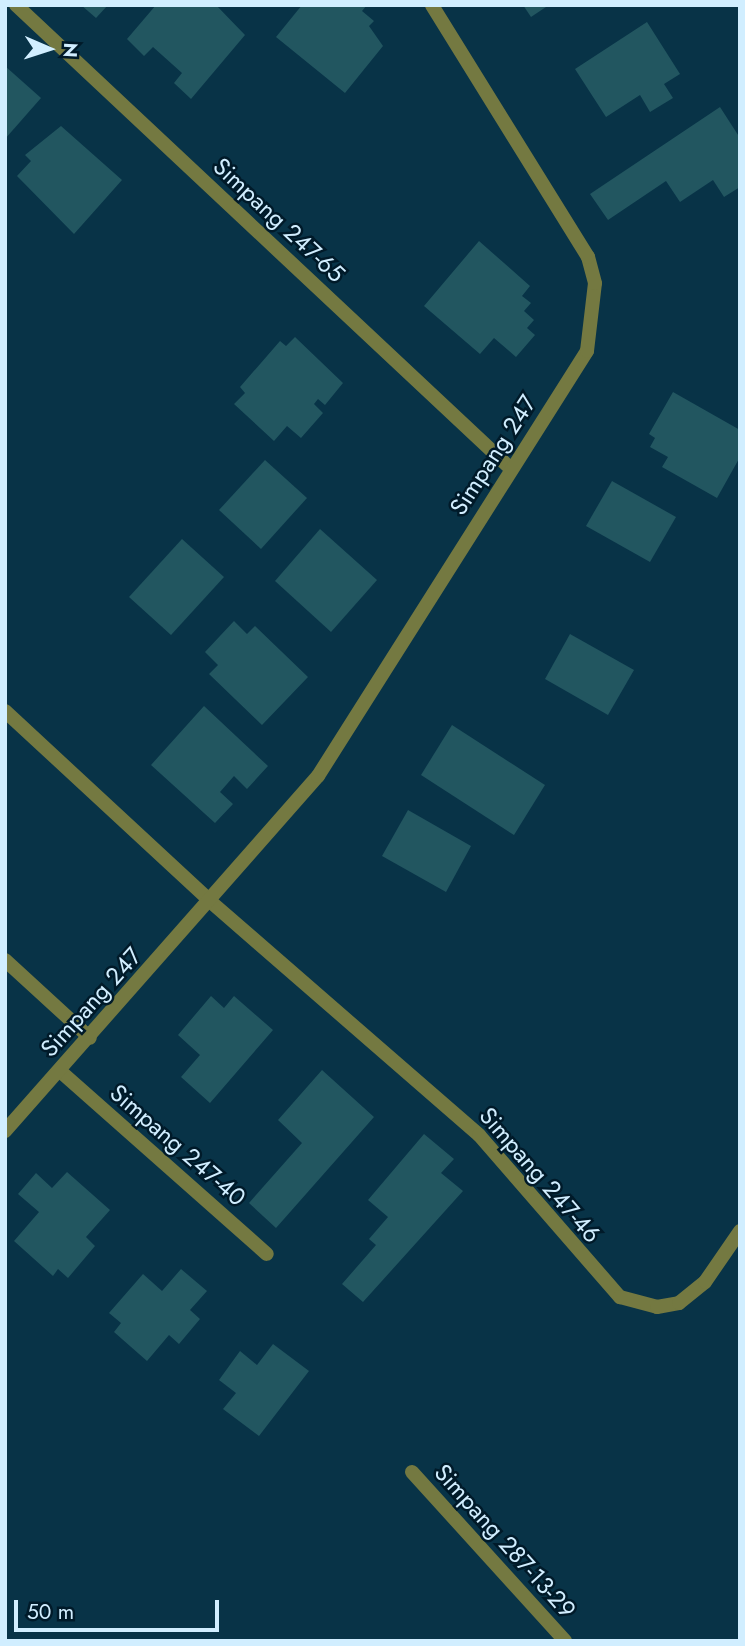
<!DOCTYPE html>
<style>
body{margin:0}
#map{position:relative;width:745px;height:1646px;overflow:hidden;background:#083347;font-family:Jost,sans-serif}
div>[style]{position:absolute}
.building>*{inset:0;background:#225660}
.minor>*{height:14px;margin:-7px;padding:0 7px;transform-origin:7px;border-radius:7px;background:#747941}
span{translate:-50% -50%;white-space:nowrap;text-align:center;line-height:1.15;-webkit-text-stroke:5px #001a29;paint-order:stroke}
.street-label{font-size:24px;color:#d1eeff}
.frame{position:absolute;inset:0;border:7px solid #d1eeff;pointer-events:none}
.north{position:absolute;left:14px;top:14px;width:70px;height:70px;-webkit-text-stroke:5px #001a29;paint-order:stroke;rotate:93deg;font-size:19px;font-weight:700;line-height:28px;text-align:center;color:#d1eeff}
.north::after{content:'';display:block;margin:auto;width:24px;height:32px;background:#d1eeff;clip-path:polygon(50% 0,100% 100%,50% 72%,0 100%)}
.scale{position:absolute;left:14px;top:1600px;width:205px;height:32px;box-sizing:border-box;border:4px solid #d1eeff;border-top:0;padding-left:9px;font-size:21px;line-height:24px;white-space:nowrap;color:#d1eeff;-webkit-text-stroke:5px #001a29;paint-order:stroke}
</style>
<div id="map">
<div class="building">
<i style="clip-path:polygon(81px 5px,108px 5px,96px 18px)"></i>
<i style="clip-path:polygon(156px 5px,216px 5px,245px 35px,191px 99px,174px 83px,182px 73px,153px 47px,144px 56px,127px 39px)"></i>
<i style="clip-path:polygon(302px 5px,367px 5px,362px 11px,374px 21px,369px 26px,383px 46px,345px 93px,276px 37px)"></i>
<i style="clip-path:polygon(523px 5px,549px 5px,531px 17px)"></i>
<i style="clip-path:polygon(647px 22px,680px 74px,664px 84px,673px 98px,650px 112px,640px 95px,606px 117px,575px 69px)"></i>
<i style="clip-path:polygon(5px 66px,41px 98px,5px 139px)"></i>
<i style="clip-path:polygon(720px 107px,740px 138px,740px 187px,724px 197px,713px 180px,680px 202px,666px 181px,608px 220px,590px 194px)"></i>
<i style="clip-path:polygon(61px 126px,122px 180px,74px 234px,17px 176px,31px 161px,25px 155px)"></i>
<i style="clip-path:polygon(479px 241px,530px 286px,522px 296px,531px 303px,524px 311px,534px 320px,527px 328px,535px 335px,516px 357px,494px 338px,480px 354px,424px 306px)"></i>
<i style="clip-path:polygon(295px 337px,343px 383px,325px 405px,318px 399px,314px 404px,323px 413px,301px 438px,287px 426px,274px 441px,234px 404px,245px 393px,240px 387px,280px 341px,286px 346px)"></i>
<i style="clip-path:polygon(673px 392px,740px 430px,740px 457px,717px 498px,662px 467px,668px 457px,650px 447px,655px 438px,649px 434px)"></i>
<i style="clip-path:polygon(265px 460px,307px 498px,261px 549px,219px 510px)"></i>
<i style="clip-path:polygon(612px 481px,676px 517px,650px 562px,586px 526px)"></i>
<i style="clip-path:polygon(320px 529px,377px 580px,331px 632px,275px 581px)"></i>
<i style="clip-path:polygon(182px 539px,224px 577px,171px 635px,129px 597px)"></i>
<i style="clip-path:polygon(234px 621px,247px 634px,255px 626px,308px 677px,262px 725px,209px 674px,218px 665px,205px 652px)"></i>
<i style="clip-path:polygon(570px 634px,634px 670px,608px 715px,545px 679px)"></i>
<i style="clip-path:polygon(204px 706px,268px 766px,247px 789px,234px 776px,220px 792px,233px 804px,215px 823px,151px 765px)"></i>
<i style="clip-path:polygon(452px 725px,545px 785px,514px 835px,421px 775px)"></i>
<i style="clip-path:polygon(408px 810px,471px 846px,446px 892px,382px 856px)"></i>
<i style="clip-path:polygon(211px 996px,224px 1008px,234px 996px,273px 1030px,210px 1103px,181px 1077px,200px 1055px,178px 1035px)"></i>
<i style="clip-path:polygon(322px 1070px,374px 1117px,276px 1228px,249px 1203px,302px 1143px,278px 1120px)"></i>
<i style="clip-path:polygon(424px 1134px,454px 1159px,441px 1173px,463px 1191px,363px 1302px,342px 1284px,376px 1245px,369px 1239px,388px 1217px,368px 1200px)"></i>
<i style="clip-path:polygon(67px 1172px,110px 1210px,86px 1237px,95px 1246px,68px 1278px,58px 1269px,53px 1276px,14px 1241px,39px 1212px,18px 1194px,36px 1173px,52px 1188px)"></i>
<i style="clip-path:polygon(181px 1269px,207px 1291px,190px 1310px,200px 1319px,179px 1344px,169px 1335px,147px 1361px,114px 1332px,121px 1323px,109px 1313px,143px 1274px,162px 1291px)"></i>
<i style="clip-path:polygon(273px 1344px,309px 1371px,259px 1436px,223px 1409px,236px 1393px,219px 1380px,240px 1351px,257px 1365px)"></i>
</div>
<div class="minor">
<i style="left:16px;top:5px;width:677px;rotate:43.14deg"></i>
<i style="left:5px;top:711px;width:281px;rotate:42.8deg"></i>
<i style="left:211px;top:902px;width:355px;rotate:41deg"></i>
<i style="left:479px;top:1135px;width:215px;rotate:49deg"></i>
<i style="left:620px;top:1297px;width:38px;rotate:15deg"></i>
<i style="left:657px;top:1307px;width:22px;rotate:-10deg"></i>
<i style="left:679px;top:1303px;width:33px;rotate:-39deg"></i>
<i style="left:705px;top:1282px;width:62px;rotate:-55.5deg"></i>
<i style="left:5px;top:960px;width:115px;rotate:42.5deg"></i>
<i style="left:60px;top:1071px;width:276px;rotate:41.5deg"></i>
<i style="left:5px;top:1131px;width:473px;rotate:-48.6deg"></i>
<i style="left:318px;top:776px;width:503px;rotate:-57.67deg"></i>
<i style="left:587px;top:351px;width:68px;rotate:-83.3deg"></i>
<i style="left:595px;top:283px;width:27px;rotate:-105deg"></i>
<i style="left:588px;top:257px;width:296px;rotate:-121.8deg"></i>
<i style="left:412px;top:1472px;width:228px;rotate:47.8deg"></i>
</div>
<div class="street-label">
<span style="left:279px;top:220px;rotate:43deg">Simpang 247-65</span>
<span style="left:493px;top:455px;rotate:-57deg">Simpang 247</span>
<span style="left:91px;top:1002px;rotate:-48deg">Simpang 247</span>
<span style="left:178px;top:1145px;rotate:41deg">Simpang 247-40</span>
<span style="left:540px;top:1175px;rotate:49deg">Simpang 247-46</span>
<span style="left:505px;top:1541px;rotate:48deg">Simpang 287-13-29</span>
</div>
<div class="frame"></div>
<div class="north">N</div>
<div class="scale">50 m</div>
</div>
